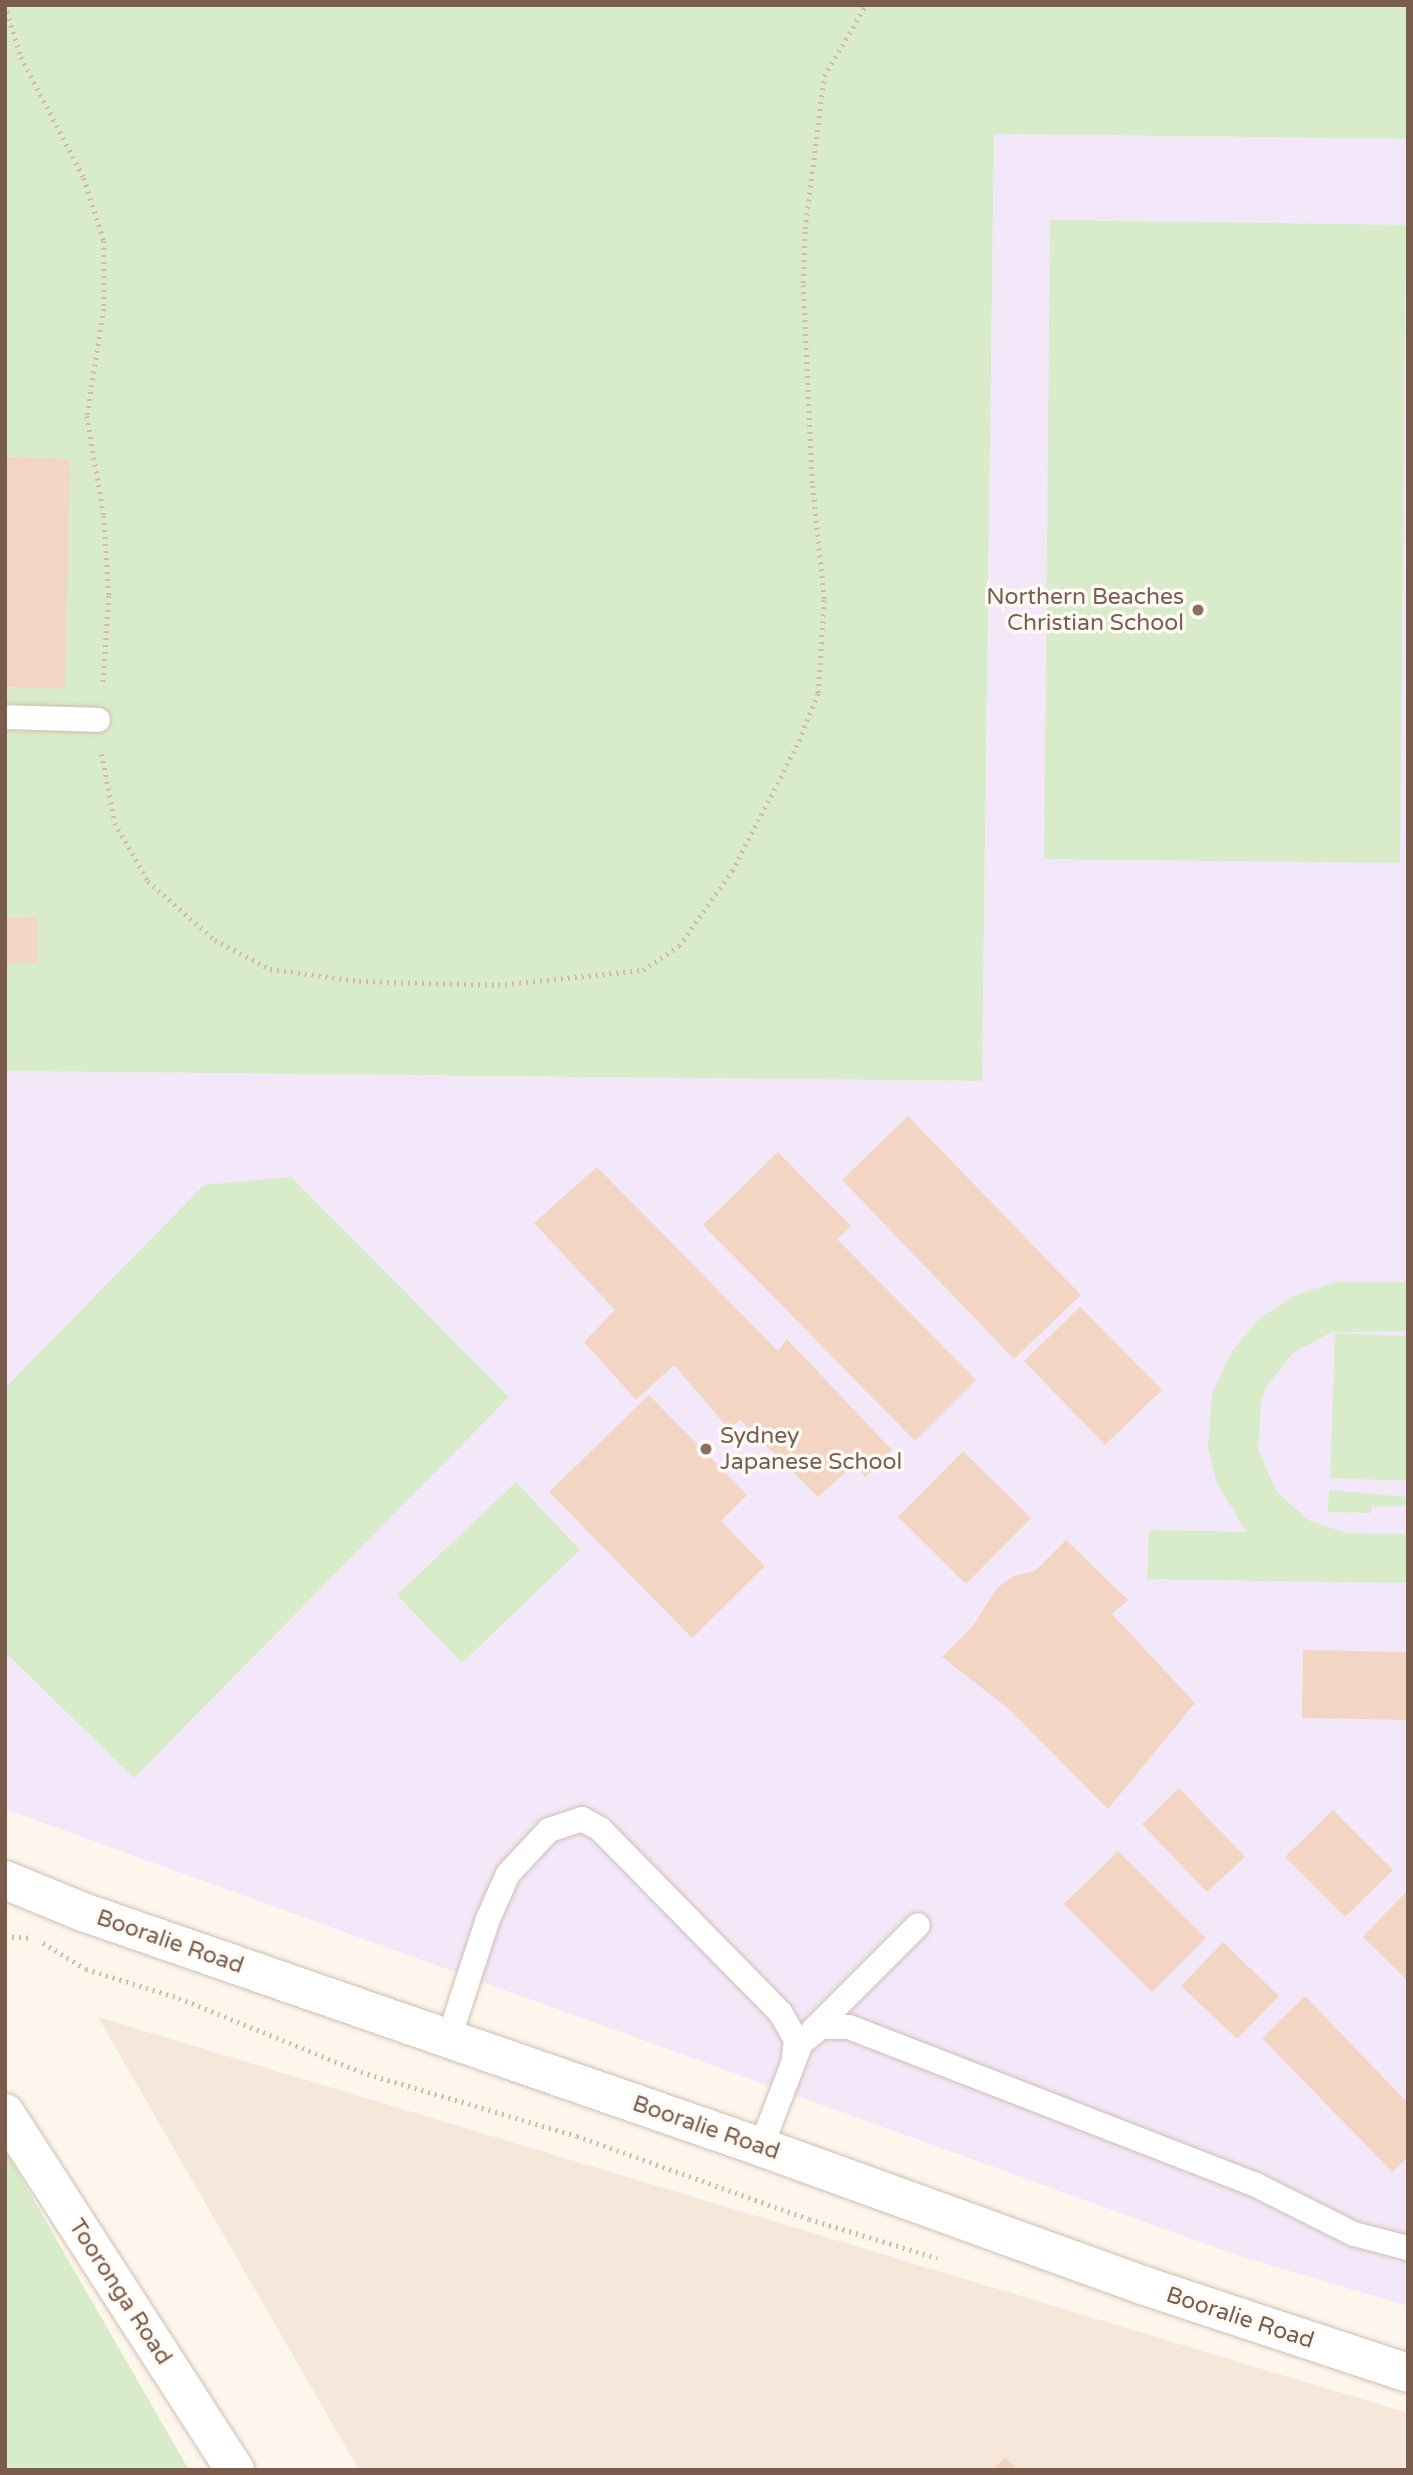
<!DOCTYPE html>
<style>
body{margin:0}
#map{position:relative;width:1413px;height:2475px;overflow:hidden;background:#fdf6ec;font-family:"Varela Round",sans-serif}
div>[style]{position:absolute}
.residential>*{inset:0;background:#f5e8da}
.education>*{inset:0;background:#f3e8fa}
.green>*{inset:0;background:#d8ecc9}
.building>*{inset:0;background:#f3d5c3}
.path>*{height:4.5px;margin-top:-2.25px;transform-origin:0;background:repeating-linear-gradient(90deg,#d9b8a5 0 2px,transparent 0 7px)}
.roads{filter:drop-shadow(0 0 2px #d1beb0) drop-shadow(0 0 2px #d1beb0)}
.lane>*{height:24px;margin:-12px;padding:0 12px;transform-origin:12px;border-radius:12px;background:#fff}
.street>*{height:38px;margin:-19px;padding:0 19px;transform-origin:19px;border-radius:19px;background:#fff}
.secondary>*{height:38px;margin:-19px;padding:0 19px;transform-origin:19px;border-radius:19px;background:#fff}
.dots>*{width:19px;height:19px;translate:-50% -50%;box-sizing:border-box;border:4px solid #fffaf3;border-radius:50%}
span{translate:-50% -50%;white-space:nowrap;text-align:center;line-height:1.15;-webkit-text-stroke:7px #fffaf3;paint-order:stroke}
.education-label{font-size:23px;color:#785e54}
.right{translate:-100% -50%;text-align:right}
.left{translate:0 -50%;text-align:left}
.street-label{font-size:23px;color:#7a5c4d}
.frame{position:absolute;inset:0;border:7px solid #7a5c4d;pointer-events:none}
</style>
<div id="map">
<div class="residential">
<i style="clip-path:polygon(98px 2017px,1408px 2413px,1408px 2470px,359px 2470px)"></i>
</div>
<div class="education">
<i style="clip-path:polygon(994px 134px,1408px 139px,1408px 2306px,1242px 2257px,5px 1809px,5px 1071px,982px 1081px)"></i>
</div>
<div class="green">
<i style="clip-path:polygon(5px 5px,1408px 5px,1408px 139px,994px 134px,982px 1081px,5px 1071px)"></i>
<i style="clip-path:polygon(1050px 220px,1406px 225px,1400px 863px,1044px 859px)"></i>
<i style="clip-path:polygon(291px 1177px,509px 1397px,134px 1778px,5px 1652px,5px 1388px,204px 1185px)"></i>
<i style="clip-path:polygon(1336px 1282px,1408px 1282px,1408px 1331px,1332px 1332px,1293px 1353px,1267px 1386px,1261px 1403px,1258px 1449px,1276px 1491px,1308px 1520px,1347px 1533px,1408px 1534px,1408px 1583px,1147px 1579px,1149px 1530px,1246px 1532px,1216px 1481px,1208px 1448px,1212px 1393px,1232px 1351px,1260px 1318px,1294px 1296px)"></i>
<i style="clip-path:polygon(1335px 1333px,1408px 1336px,1408px 1481px,1330px 1478px)"></i>
<i style="clip-path:polygon(516px 1482px,580px 1550px,462px 1663px,397px 1595px)"></i>
<i style="clip-path:polygon(1329px 1490px,1408px 1497px,1408px 1506px,1372px 1506px,1371px 1513px,1328px 1512px)"></i>
<i style="clip-path:polygon(5px 2150px,189px 2470px,5px 2470px)"></i>
</div>
<div class="building">
<i style="clip-path:polygon(5px 457px,70px 459px,65px 688px,5px 687px)"></i>
<i style="clip-path:polygon(38px 917px,38px 963px,5px 963px,5px 918px)"></i>
<i style="clip-path:polygon(908px 1116px,1081px 1295px,1014px 1359px,842px 1180px)"></i>
<i style="clip-path:polygon(778px 1152px,851px 1226px,837px 1239px,976px 1380px,915px 1441px,703px 1225px)"></i>
<i style="clip-path:polygon(597px 1167px,778px 1351px,787px 1339px,892px 1450px,865px 1477px,855px 1464px,818px 1497px,740px 1420px,729px 1429px,674px 1365px,636px 1400px,584px 1342px,615px 1310px,534px 1223px)"></i>
<i style="clip-path:polygon(1080px 1307px,1162px 1390px,1105px 1445px,1024px 1361px)"></i>
<i style="clip-path:polygon(649px 1395px,747px 1495px,721px 1521px,765px 1566px,692px 1638px,549px 1492px)"></i>
<i style="clip-path:polygon(963px 1451px,1031px 1518px,966px 1584px,898px 1517px)"></i>
<i style="clip-path:polygon(1066px 1540px,1128px 1600px,1112px 1614px,1195px 1703px,1108px 1809px,1009px 1709px,942px 1657px,973px 1626px,997px 1588px,1013px 1576px,1035px 1571px)"></i>
<i style="clip-path:polygon(1303px 1650px,1408px 1652px,1408px 1720px,1302px 1718px)"></i>
<i style="clip-path:polygon(1179px 1788px,1245px 1857px,1207px 1892px,1142px 1824px)"></i>
<i style="clip-path:polygon(1333px 1810px,1393px 1870px,1345px 1917px,1285px 1857px)"></i>
<i style="clip-path:polygon(1118px 1851px,1206px 1938px,1152px 1992px,1064px 1904px)"></i>
<i style="clip-path:polygon(1408px 1890px,1408px 1981px,1363px 1937px)"></i>
<i style="clip-path:polygon(1223px 1942px,1279px 1996px,1237px 2039px,1181px 1986px)"></i>
<i style="clip-path:polygon(1305px 1996px,1408px 2103px,1408px 2157px,1392px 2172px,1262px 2038px)"></i>
<i style="clip-path:polygon(1005px 2457px,1018px 2470px,993px 2470px)"></i>
</div>
<div class="path">
<i style="left:5px;top:5px;width:54px;rotate:72.9deg"></i>
<i style="left:21px;top:57px;width:136px;rotate:62.5deg"></i>
<i style="left:84px;top:178px;width:66px;rotate:72.4deg"></i>
<i style="left:104px;top:241px;width:68px;rotate:90deg"></i>
<i style="left:104px;top:309px;width:108px;rotate:99deg"></i>
<i style="left:87px;top:416px;width:101px;rotate:80.4deg"></i>
<i style="left:104px;top:516px;width:80px;rotate:86.4deg"></i>
<i style="left:109px;top:596px;width:91px;rotate:93.8deg"></i>
<i style="left:102px;top:754px;width:70px;rotate:79.3deg"></i>
<i style="left:115px;top:823px;width:67px;rotate:60.4deg"></i>
<i style="left:148px;top:881px;width:89px;rotate:41.4deg"></i>
<i style="left:215px;top:940px;width:62px;rotate:27.8deg"></i>
<i style="left:270px;top:969px;width:90px;rotate:7.7deg"></i>
<i style="left:359px;top:981px;width:139px;rotate:1.6deg"></i>
<i style="left:498px;top:985px;width:146px;rotate:-5.9deg"></i>
<i style="left:643px;top:970px;width:43px;rotate:-33.7deg"></i>
<i style="left:679px;top:946px;width:92px;rotate:-54.8deg"></i>
<i style="left:732px;top:871px;width:140px;rotate:-62.7deg"></i>
<i style="left:796px;top:747px;width:58px;rotate:-67.8deg"></i>
<i style="left:818px;top:693px;width:94px;rotate:-86.3deg"></i>
<i style="left:824px;top:599px;width:117px;rotate:-95.9deg"></i>
<i style="left:812px;top:483px;width:200px;rotate:-92.6deg"></i>
<i style="left:803px;top:283px;width:54px;rotate:-87.9deg"></i>
<i style="left:805px;top:229px;width:154px;rotate:-82.9deg"></i>
<i style="left:824px;top:76px;width:82px;rotate:-59.4deg"></i>
<i style="left:5px;top:1936px;width:27px;rotate:4deg"></i>
<i style="left:43px;top:1943px;width:50px;rotate:31.2deg"></i>
<i style="left:86px;top:1969px;width:97px;rotate:17.3deg"></i>
<i style="left:179px;top:1998px;width:196px;rotate:22.1deg"></i>
<i style="left:361px;top:2072px;width:225px;rotate:16.5deg"></i>
<i style="left:577px;top:2136px;width:246px;rotate:19.7deg"></i>
<i style="left:809px;top:2219px;width:134px;rotate:16.9deg"></i>
</div>
<div class="roads">
<div class="lane">
<i style="left:5px;top:717px;width:93px;rotate:1.8deg"></i>
<i style="left:813px;top:2030px;width:148px;rotate:-45deg"></i>
<i style="left:449px;top:2038px;width:125px;rotate:-71.9deg"></i>
<i style="left:488px;top:1919px;width:49px;rotate:-66deg"></i>
<i style="left:508px;top:1874px;width:60px;rotate:-47deg"></i>
<i style="left:549px;top:1830px;width:35px;rotate:-18deg"></i>
<i style="left:582px;top:1819px;width:21px;rotate:29deg"></i>
<i style="left:600px;top:1829px;width:257px;rotate:45.5deg"></i>
<i style="left:780px;top:2012px;width:32px;rotate:60deg"></i>
<i style="left:796px;top:2040px;width:17px;rotate:97deg"></i>
<i style="left:761px;top:2147px;width:111px;rotate:-69deg"></i>
<i style="left:801px;top:2043px;width:26px;rotate:-39deg"></i>
<i style="left:821px;top:2027px;width:28px"></i>
<i style="left:849px;top:2027px;width:437px;rotate:21.2deg"></i>
<i style="left:1256px;top:2185px;width:110px;rotate:26.6deg"></i>
<i style="left:1354px;top:2234px;width:56px;rotate:14.5deg"></i>
</div>
<div class="street">
<i style="left:5px;top:2113px;width:425px;rotate:57.2deg"></i>
</div>
<div class="secondary">
<i style="left:5px;top:1880px;width:84px;rotate:22.3deg"></i>
<i style="left:83px;top:1912px;width:718px;rotate:19.12deg"></i>
<i style="left:761px;top:2147px;width:408px;rotate:19.9deg"></i>
<i style="left:1145px;top:2286px;width:277px;rotate:18.3deg"></i>
</div>
</div>
<div class="dots">
<i style="left:1198px;top:610px;background:#8d6e63"></i>
<i style="left:706px;top:1449px;background:#8d6e63"></i>
</div>
<div class="education-label">
<span class="right" style="left:1184px;top:610px">Northern Beaches<br>Christian School</span>
<span class="left" style="left:720px;top:1449px">Sydney<br>Japanese School</span>
</div>
<div class="street-label">
<span style="left:170px;top:1942px;rotate:19deg">Booralie Road</span>
<span style="left:706px;top:2128px;rotate:19deg">Booralie Road</span>
<span style="left:120px;top:2292px;rotate:57deg">Tooronga Road</span>
<span style="left:1240px;top:2318px;rotate:18deg">Booralie Road</span>
</div>
<div class="frame"></div>
</div>
